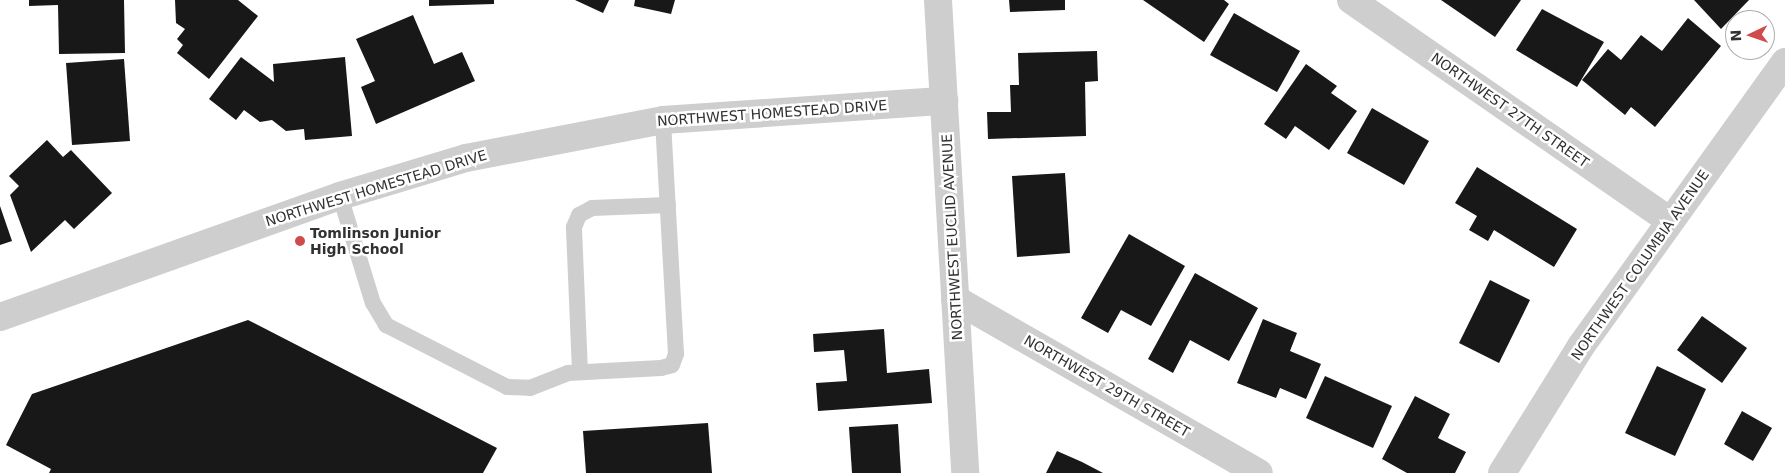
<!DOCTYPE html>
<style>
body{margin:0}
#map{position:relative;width:1785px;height:473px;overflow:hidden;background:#fff;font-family:"DejaVu Sans",sans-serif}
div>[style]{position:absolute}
.building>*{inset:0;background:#181818}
.service>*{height:16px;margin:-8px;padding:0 8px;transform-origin:8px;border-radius:8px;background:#cecece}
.minor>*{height:28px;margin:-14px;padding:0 14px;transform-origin:14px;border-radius:14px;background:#cecece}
.dots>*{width:14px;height:14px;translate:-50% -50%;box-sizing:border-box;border:2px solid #fff;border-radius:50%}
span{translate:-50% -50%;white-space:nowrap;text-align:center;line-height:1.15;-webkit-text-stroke:5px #fff;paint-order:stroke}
.street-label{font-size:14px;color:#313131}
.poi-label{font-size:14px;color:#313131;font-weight:700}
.left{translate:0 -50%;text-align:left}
.north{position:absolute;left:1725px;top:10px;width:50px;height:50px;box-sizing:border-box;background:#fff;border:1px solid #adadad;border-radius:50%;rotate:267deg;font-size:14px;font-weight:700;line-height:20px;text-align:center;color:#313131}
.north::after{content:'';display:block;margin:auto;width:18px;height:22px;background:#d14b4d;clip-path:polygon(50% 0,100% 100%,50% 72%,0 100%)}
</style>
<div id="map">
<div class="building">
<i style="clip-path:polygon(29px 0,124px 0,125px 53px,59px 54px,58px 5px,29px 6px)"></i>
<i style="clip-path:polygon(175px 0,238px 0,258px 16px,209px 79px,177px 53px,183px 45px,177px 39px,185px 29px,176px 23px)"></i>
<i style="clip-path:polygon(429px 0,494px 0,494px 4px,429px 6px)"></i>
<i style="clip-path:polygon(575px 0,609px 0,603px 13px)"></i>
<i style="clip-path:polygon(635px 0,675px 0,671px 14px,634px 6px)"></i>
<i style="clip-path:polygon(1009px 0,1065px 0,1065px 10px,1010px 12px)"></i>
<i style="clip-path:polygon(1143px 0,1224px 0,1229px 4px,1204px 42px)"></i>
<i style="clip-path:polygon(1441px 0,1521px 0,1495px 37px)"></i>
<i style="clip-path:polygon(1694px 0,1749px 0,1721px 29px)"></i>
<i style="clip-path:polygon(1542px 9px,1604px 42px,1577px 87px,1516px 50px)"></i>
<i style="clip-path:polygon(1234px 13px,1300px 51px,1277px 92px,1210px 55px)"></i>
<i style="clip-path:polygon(413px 15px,434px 64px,462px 52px,475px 81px,376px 124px,361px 87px,375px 81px,356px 39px)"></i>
<i style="clip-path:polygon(1688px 18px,1721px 46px,1655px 127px,1631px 107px,1625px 115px,1582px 80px,1608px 49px,1621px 60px,1641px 35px,1662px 51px)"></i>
<i style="clip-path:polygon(1097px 51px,1098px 81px,1085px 82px,1086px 136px,988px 139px,987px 112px,1011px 112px,1010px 85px,1019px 85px,1018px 53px)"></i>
<i style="clip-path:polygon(241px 57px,274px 82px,273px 64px,345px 57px,352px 136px,305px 140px,304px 129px,286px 131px,272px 120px,260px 122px,244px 110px,236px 120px,209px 99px)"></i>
<i style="clip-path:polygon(124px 59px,130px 141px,72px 145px,66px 63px)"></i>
<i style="clip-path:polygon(1306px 64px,1337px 86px,1331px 93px,1357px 111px,1329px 150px,1295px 126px,1286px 139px,1264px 124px)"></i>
<i style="clip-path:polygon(1372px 108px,1429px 141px,1404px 185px,1347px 153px)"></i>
<i style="clip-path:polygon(47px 140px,63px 157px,71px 150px,112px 193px,74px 229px,65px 220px,31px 252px,10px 195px,19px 186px,9px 176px)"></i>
<i style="clip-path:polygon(1477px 167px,1577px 229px,1554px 267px,1494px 230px,1488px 241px,1469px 230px,1477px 216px,1455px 203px)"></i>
<i style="clip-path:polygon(1065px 173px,1070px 253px,1017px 257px,1012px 176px)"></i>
<i style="clip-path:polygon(0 206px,12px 241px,0 245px)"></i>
<i style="clip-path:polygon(1129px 234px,1185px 266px,1151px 326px,1121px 310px,1108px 333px,1081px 318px)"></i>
<i style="clip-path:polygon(1195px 273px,1258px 308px,1229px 361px,1190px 340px,1173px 373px,1148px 359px)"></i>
<i style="clip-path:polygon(1490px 280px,1530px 300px,1499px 363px,1459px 343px)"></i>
<i style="clip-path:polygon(1702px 316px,1747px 348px,1722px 383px,1677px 350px)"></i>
<i style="clip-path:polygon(1263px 319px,1297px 333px,1290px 351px,1321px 364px,1306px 399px,1280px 388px,1276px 398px,1237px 383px)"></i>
<i style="clip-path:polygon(248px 320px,497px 448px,483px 473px,49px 473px,51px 469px,6px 445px,32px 394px)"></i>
<i style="clip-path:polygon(884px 329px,887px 373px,929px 369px,932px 403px,818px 411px,816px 383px,847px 381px,844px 350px,814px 352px,813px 334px)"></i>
<i style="clip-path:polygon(1657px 366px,1706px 389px,1675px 456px,1625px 433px)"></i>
<i style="clip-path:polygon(1325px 376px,1392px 406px,1373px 448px,1306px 418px)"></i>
<i style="clip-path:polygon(1415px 396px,1450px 414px,1438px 438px,1466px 452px,1455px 473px,1407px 473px,1382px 459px)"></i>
<i style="clip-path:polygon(1742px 411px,1772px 428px,1753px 461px,1724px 444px)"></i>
<i style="clip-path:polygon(708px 423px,712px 473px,586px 473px,583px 431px)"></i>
<i style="clip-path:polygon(898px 424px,901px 473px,852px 473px,849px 427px)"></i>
<i style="clip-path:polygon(1057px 451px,1082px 462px,1103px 473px,1046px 473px)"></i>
</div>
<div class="service">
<i style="left:340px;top:196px;width:112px;rotate:72.9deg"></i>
<i style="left:373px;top:303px;width:26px;rotate:59deg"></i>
<i style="left:386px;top:325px;width:136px;rotate:27.1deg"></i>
<i style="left:507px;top:387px;width:23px;rotate:2deg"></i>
<i style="left:530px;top:388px;width:41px;rotate:-21.5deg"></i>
<i style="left:568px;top:373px;width:93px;rotate:-3.1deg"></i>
<i style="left:661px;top:368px;width:11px;rotate:-15deg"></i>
<i style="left:672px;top:365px;width:12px;rotate:-70deg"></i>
<i style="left:676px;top:354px;width:234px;rotate:-93.2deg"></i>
<i style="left:580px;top:372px;width:145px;rotate:-92.4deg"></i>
<i style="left:574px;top:227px;width:13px;rotate:-67deg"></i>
<i style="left:579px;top:215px;width:15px;rotate:-28deg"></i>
<i style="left:592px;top:208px;width:76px;rotate:-2.3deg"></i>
</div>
<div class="minor">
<i style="left:938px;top:0;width:474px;rotate:86.7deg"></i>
<i style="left:1351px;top:0;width:387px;rotate:34.7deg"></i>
<i style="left:955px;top:299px;width:350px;rotate:29.8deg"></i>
<i style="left:0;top:317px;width:361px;rotate:-19.6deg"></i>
<i style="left:340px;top:196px;width:132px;rotate:-16.8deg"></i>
<i style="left:466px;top:158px;width:201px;rotate:-10.9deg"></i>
<i style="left:663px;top:120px;width:282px;rotate:-3.9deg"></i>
<i style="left:1502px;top:473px;width:150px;rotate:-58.1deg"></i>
<i style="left:1581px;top:346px;width:350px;rotate:-54.3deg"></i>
</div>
<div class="dots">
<i style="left:300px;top:241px;background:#d14b4d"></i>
</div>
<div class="street-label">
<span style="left:1510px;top:110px;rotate:35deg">NORTHWEST 27TH STREET</span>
<span style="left:772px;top:113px;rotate:-4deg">NORTHWEST HOMESTEAD DRIVE</span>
<span style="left:376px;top:188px;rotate:-17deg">NORTHWEST HOMESTEAD DRIVE</span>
<span style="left:952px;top:237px;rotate:-93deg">NORTHWEST EUCLID AVENUE</span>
<span style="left:1640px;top:265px;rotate:-55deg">NORTHWEST COLUMBIA AVENUE</span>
<span style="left:1107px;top:386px;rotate:30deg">NORTHWEST 29TH STREET</span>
</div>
<div class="poi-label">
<span class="left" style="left:310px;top:241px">Tomlinson Junior<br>High School</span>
</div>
<div class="north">N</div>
</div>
